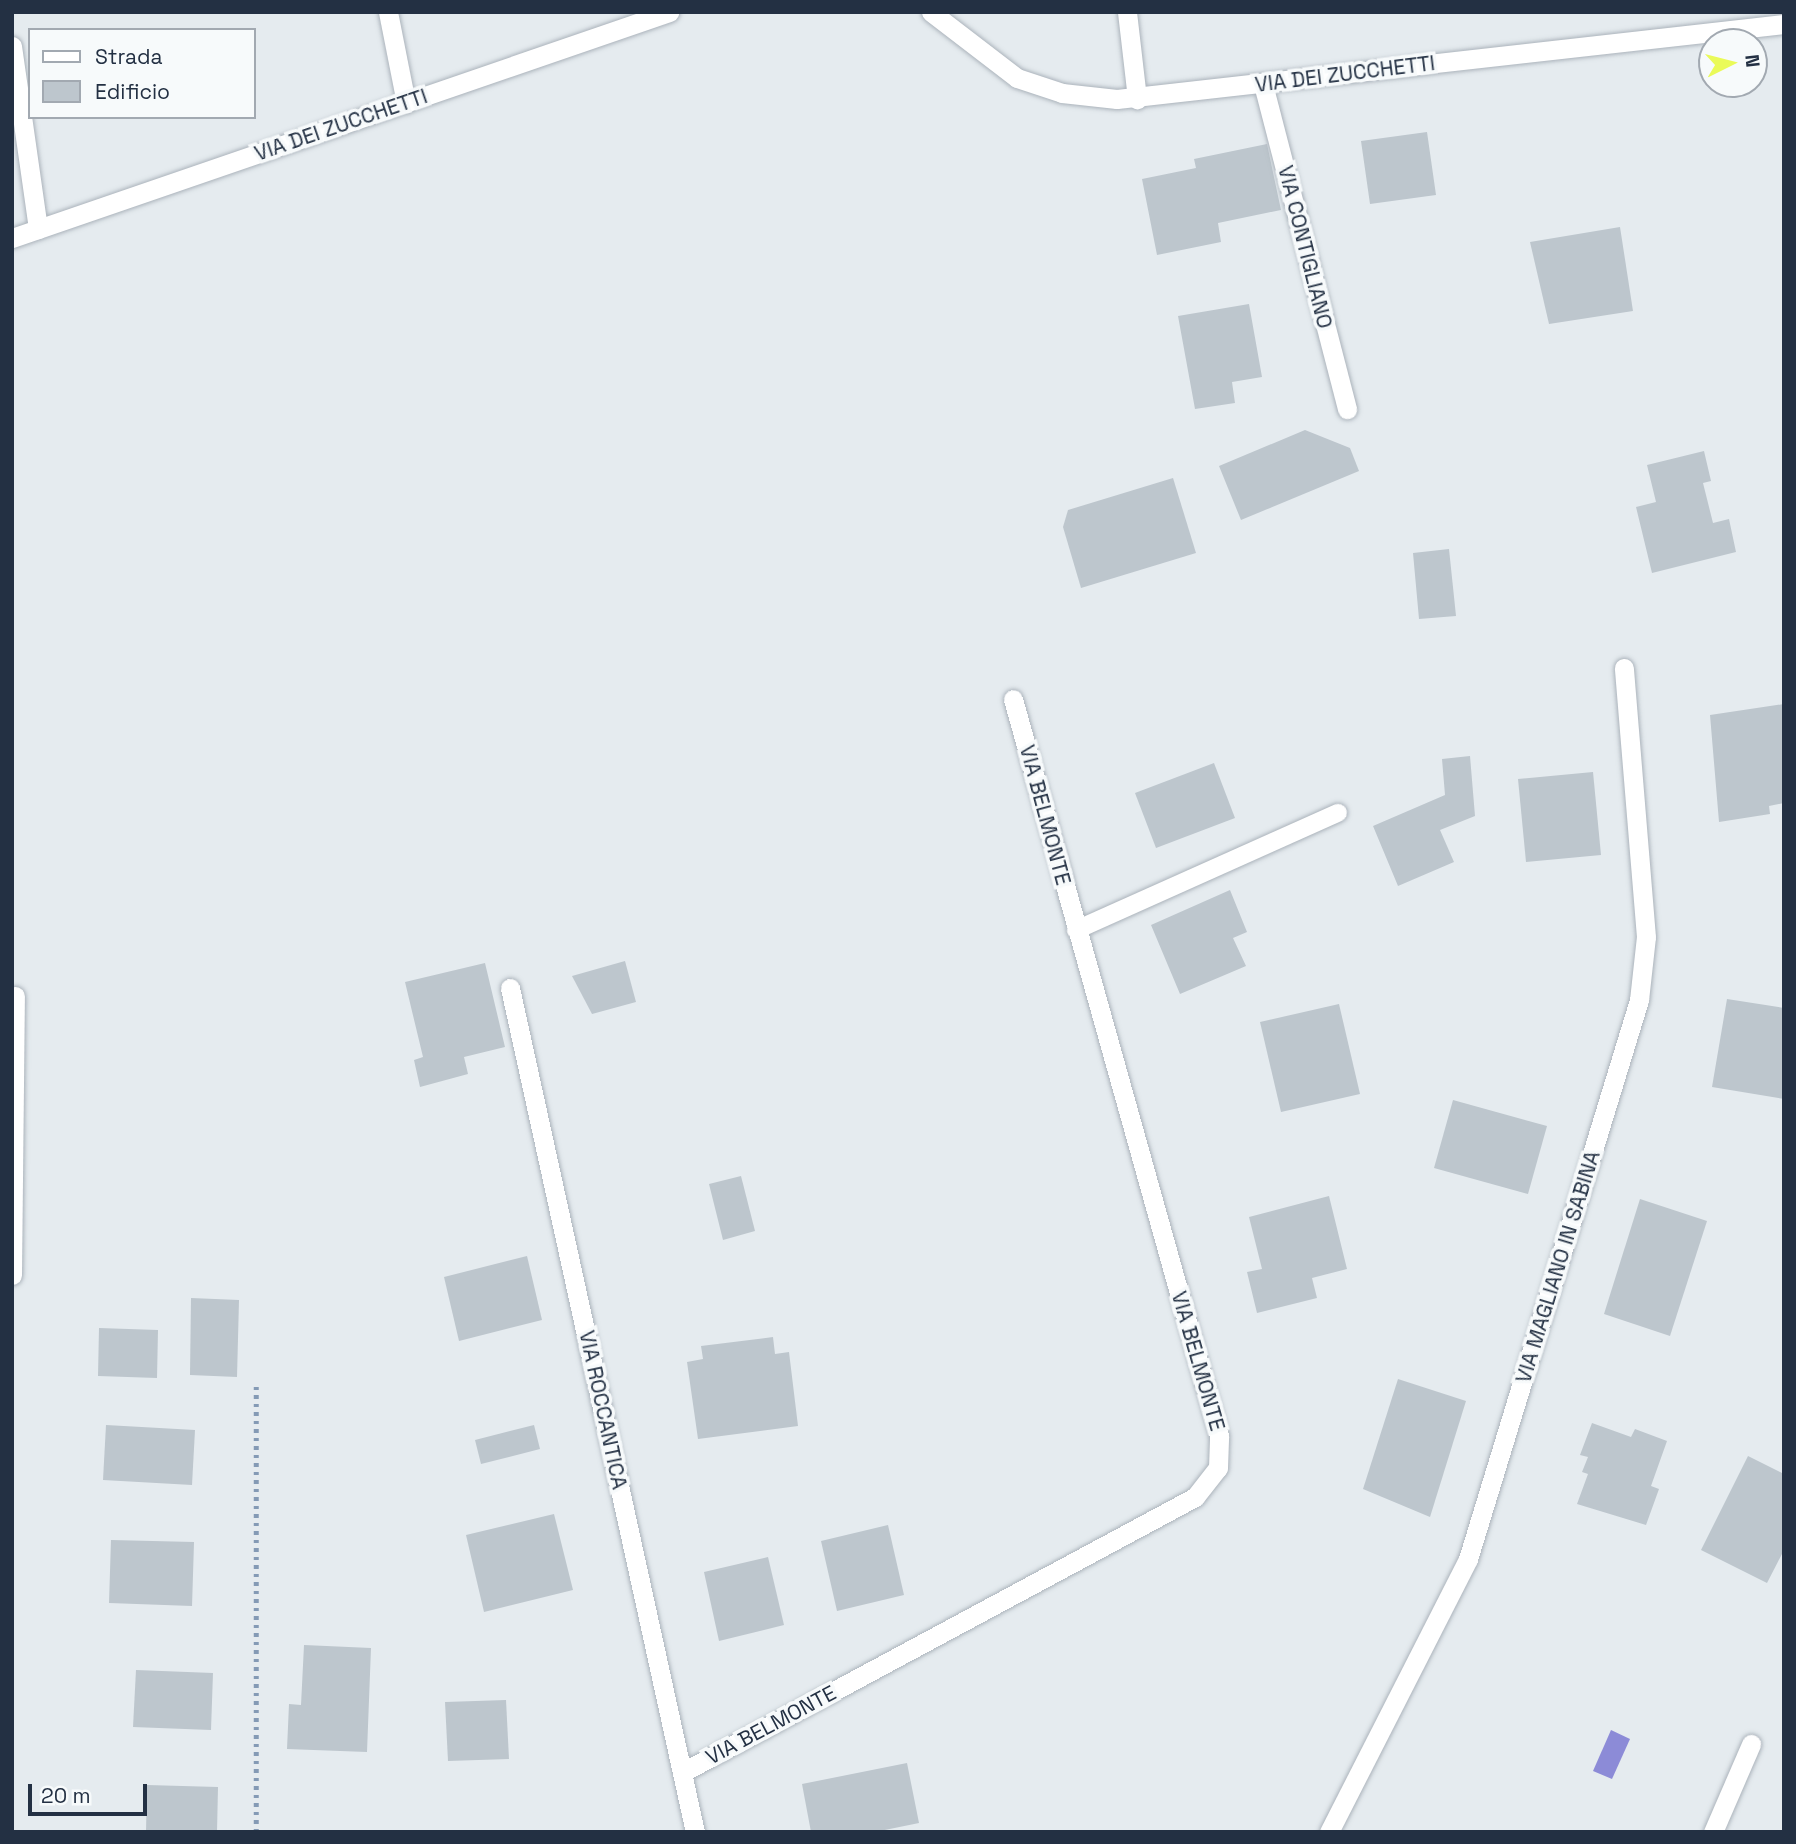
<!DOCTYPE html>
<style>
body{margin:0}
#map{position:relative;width:1796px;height:1844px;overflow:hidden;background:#e5ebef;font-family:"Space Grotesk",sans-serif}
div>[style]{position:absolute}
.water>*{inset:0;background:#8c8bd7}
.building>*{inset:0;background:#bdc6cd}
.path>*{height:4.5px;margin-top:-2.25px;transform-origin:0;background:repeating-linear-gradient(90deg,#849ab5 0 3.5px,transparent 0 8.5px)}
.roads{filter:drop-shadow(0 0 2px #abb3bb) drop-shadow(0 0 2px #abb3bb)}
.service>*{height:18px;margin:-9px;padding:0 9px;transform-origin:9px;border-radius:9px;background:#fff}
.minor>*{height:19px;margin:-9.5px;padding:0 9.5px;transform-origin:9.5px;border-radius:9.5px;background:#fff}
span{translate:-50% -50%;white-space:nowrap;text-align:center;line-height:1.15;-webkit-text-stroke:7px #f7fafb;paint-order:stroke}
.street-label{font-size:21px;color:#233043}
.frame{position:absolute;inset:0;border:14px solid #233043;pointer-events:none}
.legend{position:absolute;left:28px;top:28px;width:228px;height:91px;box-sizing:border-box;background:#f7fafb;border:2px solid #a2a9b1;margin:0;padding:9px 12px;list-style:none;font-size:21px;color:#233043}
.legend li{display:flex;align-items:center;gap:14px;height:35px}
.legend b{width:35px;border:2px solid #a2a9b1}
.north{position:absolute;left:1698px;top:28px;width:70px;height:70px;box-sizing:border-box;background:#f7fafb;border:2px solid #a2a9b1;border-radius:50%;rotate:84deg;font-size:19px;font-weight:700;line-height:28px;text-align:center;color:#233043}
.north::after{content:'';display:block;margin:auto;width:24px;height:32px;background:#eafa58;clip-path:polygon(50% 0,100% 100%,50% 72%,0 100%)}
.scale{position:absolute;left:28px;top:1784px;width:119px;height:32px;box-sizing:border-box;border:4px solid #233043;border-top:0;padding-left:9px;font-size:21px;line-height:24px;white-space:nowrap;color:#233043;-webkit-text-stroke:5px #f7fafb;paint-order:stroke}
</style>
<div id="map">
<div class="water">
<i style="clip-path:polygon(1611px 1730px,1630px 1739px,1612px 1779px,1593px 1771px)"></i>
</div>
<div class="building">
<i style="clip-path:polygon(1427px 132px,1436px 195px,1370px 204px,1361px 141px)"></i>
<i style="clip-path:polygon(1267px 144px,1281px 210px,1218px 223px,1221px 242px,1157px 255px,1142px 179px,1196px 168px,1194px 159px)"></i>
<i style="clip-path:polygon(1620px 227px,1633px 311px,1549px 324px,1530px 242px)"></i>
<i style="clip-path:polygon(1249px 304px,1262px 377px,1232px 382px,1235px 403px,1195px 409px,1178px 316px)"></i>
<i style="clip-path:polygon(1305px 430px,1350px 448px,1359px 471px,1241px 520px,1219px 466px)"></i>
<i style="clip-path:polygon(1704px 451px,1711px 481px,1703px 483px,1713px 523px,1729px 519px,1736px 552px,1652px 573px,1636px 507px,1656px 502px,1647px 465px)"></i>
<i style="clip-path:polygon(1173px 478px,1196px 553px,1081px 588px,1063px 527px,1068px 510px)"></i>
<i style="clip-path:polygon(1449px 549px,1456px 616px,1419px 619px,1413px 553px)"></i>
<i style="clip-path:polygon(1784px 704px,1784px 803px,1769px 806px,1770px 814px,1719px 822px,1710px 715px)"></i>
<i style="clip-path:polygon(1470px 756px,1475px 816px,1440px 830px,1454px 862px,1398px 886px,1373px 826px,1445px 795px,1442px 759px)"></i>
<i style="clip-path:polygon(1214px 763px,1235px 818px,1156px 848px,1135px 793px)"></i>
<i style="clip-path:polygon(1593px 772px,1601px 855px,1526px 862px,1518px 779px)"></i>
<i style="clip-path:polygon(1230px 890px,1247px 932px,1233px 938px,1246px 966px,1180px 994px,1151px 925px)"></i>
<i style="clip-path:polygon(625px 961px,636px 1002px,592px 1014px,572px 976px)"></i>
<i style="clip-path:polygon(485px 963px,505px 1047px,464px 1057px,468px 1074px,420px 1087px,414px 1060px,423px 1057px,405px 982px)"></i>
<i style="clip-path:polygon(1727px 999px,1784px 1008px,1784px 1099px,1712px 1087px)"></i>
<i style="clip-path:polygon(1339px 1004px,1360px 1094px,1281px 1112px,1260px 1022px)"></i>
<i style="clip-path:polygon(1453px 1100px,1547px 1126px,1528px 1194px,1434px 1168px)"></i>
<i style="clip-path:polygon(741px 1176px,755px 1231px,723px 1240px,709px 1184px)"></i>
<i style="clip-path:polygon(1329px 1196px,1347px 1269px,1312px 1278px,1317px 1298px,1257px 1313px,1247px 1272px,1262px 1269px,1249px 1217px)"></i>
<i style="clip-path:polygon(1640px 1199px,1707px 1221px,1670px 1336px,1604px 1314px)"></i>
<i style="clip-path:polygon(527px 1256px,542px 1320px,459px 1341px,444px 1277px)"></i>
<i style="clip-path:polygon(191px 1298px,239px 1300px,237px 1377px,190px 1375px)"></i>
<i style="clip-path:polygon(99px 1328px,158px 1330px,157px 1378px,98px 1376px)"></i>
<i style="clip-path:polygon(773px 1337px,775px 1354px,789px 1352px,798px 1426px,698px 1439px,687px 1362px,703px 1359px,701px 1346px)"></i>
<i style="clip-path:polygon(1398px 1379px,1466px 1401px,1430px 1517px,1363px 1489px)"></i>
<i style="clip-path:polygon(1592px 1423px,1631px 1437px,1635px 1429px,1667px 1441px,1651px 1486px,1659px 1489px,1646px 1525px,1577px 1504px,1588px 1474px,1582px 1472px,1588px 1457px,1580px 1455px)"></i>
<i style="clip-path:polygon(106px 1425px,195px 1430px,192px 1485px,103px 1480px)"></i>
<i style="clip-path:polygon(534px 1425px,540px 1449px,481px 1464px,475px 1440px)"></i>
<i style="clip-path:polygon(1748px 1456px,1784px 1474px,1784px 1550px,1767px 1583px,1701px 1550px)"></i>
<i style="clip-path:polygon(554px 1514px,573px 1590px,484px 1612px,466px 1535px)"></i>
<i style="clip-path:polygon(888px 1525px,904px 1595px,837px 1611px,821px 1541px)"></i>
<i style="clip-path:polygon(111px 1540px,194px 1542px,192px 1606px,109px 1603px)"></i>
<i style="clip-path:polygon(768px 1557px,784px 1625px,719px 1641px,704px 1572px)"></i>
<i style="clip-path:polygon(304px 1645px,371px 1648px,367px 1752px,287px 1749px,289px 1704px,301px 1705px)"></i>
<i style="clip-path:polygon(136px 1670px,213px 1673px,211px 1730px,133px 1727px)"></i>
<i style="clip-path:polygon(506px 1700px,509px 1759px,448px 1761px,445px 1702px)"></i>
<i style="clip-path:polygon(907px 1763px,919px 1823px,875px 1832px,811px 1832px,802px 1784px)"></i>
<i style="clip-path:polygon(147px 1785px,218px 1787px,217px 1832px,146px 1832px)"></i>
</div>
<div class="path">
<i style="left:256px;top:1832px;width:447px;rotate:-90deg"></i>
</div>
<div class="roads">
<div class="service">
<i style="left:1076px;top:930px;width:287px;rotate:-24.1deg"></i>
</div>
<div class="minor">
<i style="left:388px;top:12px;width:93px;rotate:78.8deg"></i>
<i style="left:931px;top:12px;width:108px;rotate:37.5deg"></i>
<i style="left:1017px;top:78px;width:47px;rotate:18.4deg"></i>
<i style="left:1062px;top:93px;width:55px;rotate:6.2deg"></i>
<i style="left:1117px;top:99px;width:671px;rotate:-6.42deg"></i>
<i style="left:1127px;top:12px;width:88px;rotate:83.4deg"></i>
<i style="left:12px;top:46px;width:185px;rotate:81.9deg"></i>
<i style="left:1263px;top:84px;width:336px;rotate:75.5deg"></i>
<i style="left:12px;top:238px;width:695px;rotate:-18.98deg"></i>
<i style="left:510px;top:988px;width:864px;rotate:77.64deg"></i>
<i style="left:12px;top:1275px;width:279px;rotate:-89.4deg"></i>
<i style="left:683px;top:1772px;width:581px;rotate:-28.24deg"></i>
<i style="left:1195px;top:1497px;width:37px;rotate:-52deg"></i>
<i style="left:1218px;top:1468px;width:32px;rotate:-88deg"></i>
<i style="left:1219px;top:1436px;width:765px;rotate:-105.62deg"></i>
<i style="left:1329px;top:1832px;width:306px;rotate:-63deg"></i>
<i style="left:1468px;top:1559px;width:585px;rotate:-72.99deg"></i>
<i style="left:1639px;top:1000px;width:63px;rotate:-83.7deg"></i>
<i style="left:1646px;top:937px;width:270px;rotate:-94.7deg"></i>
<i style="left:1713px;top:1832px;width:96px;rotate:-66.6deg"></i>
</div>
</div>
<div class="street-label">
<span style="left:1345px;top:74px;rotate:-7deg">VIA DEI ZUCCHETTI</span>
<span style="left:341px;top:125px;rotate:-19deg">VIA DEI ZUCCHETTI</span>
<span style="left:1305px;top:247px;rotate:76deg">VIA CONTIGLIANO</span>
<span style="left:1045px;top:815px;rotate:75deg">VIA BELMONTE</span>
<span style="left:1558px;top:1267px;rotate:-73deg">VIA MAGLIANO IN SABINA</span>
<span style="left:1198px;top:1361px;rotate:74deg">VIA BELMONTE</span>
<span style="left:603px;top:1410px;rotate:78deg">VIA ROCCANTICA</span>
<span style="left:771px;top:1725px;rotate:-28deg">VIA BELMONTE</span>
</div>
<div class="frame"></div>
<ul class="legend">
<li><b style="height:9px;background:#fff"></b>Strada</li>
<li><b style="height:19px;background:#bdc6cd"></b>Edificio</li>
</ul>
<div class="north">N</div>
<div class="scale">20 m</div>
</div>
